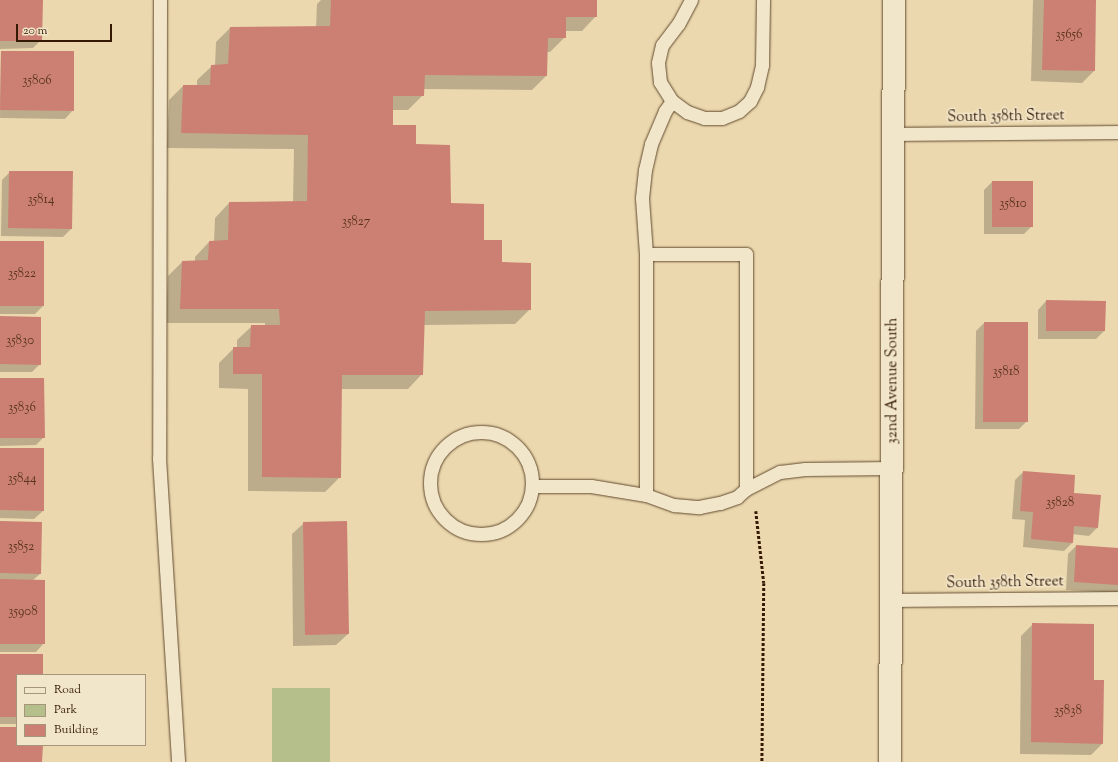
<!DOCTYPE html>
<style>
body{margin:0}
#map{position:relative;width:1118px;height:762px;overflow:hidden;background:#ebd8ae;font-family:"Sorts Mill Goudy",serif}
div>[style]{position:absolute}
.green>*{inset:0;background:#b4bf8c}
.shadow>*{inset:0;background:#0003}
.building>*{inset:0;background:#cc8073}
.path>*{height:2.5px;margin-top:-1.25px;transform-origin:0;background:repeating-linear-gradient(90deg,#341a04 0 3px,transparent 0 5px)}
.roads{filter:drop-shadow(0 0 1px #624a2e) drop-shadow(0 0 1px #624a2e)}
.service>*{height:13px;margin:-6.5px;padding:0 6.5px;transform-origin:6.5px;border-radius:6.5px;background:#f2e6ca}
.service>.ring{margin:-6.5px;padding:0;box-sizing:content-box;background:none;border:13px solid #f2e6ca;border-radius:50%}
.tertiary>*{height:22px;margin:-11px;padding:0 11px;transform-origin:11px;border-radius:11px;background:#f2e6ca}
span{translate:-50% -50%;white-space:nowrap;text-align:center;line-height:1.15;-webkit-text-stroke:3px #f2e6ca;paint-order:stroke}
.number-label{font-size:13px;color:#5a3420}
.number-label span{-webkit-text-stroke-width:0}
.street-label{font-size:15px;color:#341a04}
.legend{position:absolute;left:16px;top:674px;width:130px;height:72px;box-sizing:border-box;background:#f2e6ca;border:1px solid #a6947b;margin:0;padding:5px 7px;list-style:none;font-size:12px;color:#341a04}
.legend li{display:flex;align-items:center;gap:8px;height:20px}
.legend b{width:20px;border:1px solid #a6947b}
.scale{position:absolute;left:16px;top:24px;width:96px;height:18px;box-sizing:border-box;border:2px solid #341a04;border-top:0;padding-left:5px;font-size:12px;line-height:14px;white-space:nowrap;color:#341a04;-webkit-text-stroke:3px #f2e6ca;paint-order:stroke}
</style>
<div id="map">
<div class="green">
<i style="clip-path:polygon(272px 688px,330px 688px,330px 762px,272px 762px)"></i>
</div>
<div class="shadow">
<i style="clip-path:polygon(0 0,42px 0,41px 40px,33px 48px,0 49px)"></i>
<i style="clip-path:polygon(321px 0,596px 0,596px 16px,582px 31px,565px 31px,565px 37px,550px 52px,547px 52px,546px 76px,532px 90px,423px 89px,423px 95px,408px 110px,392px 110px,392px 126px,415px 145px,450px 204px,501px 263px,530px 309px,515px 324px,424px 325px,422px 374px,408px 389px,341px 389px,340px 477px,325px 492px,248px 491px,248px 389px,219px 388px,219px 363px,234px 348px,237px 348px,237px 340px,252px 326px,265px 326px,265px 323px,166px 323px,168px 276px,182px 262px,195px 261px,195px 257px,209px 242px,214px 242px,215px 218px,229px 203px,293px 202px,294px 149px,167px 148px,169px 100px,183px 86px,197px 86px,197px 80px,212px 66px,215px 66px,216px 42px,230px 28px,316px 27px,317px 4px)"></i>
<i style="clip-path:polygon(1033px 0,1095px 0,1094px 71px,1082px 83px,1031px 81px)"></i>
<i style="clip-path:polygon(1px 52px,73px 52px,73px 110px,65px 119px,0 118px)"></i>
<i style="clip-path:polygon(10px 172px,71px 229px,63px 237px,1px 236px,2px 180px)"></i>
<i style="clip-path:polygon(992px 182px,1032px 226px,1024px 234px,984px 234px,984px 190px)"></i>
<i style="clip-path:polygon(0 242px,43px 306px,35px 314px,0 314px)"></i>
<i style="clip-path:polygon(1046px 301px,1104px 331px,1096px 339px,1038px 339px,1038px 310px)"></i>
<i style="clip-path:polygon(0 317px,40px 364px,32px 372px,0 372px)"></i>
<i style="clip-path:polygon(984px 323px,1027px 421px,1019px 429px,975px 429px,976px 331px)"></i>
<i style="clip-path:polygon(0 379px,44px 437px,36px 445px,0 446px)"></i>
<i style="clip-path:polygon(0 449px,43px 511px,34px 519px,0 518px)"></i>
<i style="clip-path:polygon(1023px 472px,1073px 494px,1097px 528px,1089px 536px,1072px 534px,1072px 543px,1064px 551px,1023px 547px,1025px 520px,1012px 519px,1015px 480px)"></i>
<i style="clip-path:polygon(0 522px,40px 574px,33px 580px,44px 643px,36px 652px,0 652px)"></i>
<i style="clip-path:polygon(304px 523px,348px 634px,336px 645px,293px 646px,292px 534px)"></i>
<i style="clip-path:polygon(1076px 546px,1118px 549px,1118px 593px,1066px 590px,1068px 554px)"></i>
<i style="clip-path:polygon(1033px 624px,1093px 681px,1102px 744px,1091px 755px,1020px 754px,1021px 636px)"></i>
<i style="clip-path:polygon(0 655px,42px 675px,17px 675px,17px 724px,0 724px)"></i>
</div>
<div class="building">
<i style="clip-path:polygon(0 0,43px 0,42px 41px,0 41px)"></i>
<i style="clip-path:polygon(331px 0,597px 0,597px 17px,566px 17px,566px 38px,548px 38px,547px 76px,425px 75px,424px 96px,393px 96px,393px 125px,416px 125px,416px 144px,450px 145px,451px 203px,484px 204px,484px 240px,502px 240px,502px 262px,531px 263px,531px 310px,425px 311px,423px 375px,342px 375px,341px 478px,262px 477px,262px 374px,233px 374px,233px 347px,250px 347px,251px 325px,280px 325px,279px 309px,180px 309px,182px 261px,208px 260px,209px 241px,228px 240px,229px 202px,307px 201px,308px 135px,181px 133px,183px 85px,210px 85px,211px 65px,228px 64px,230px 27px,330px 26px)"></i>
<i style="clip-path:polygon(1044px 0,1096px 0,1095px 71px,1042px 70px)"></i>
<i style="clip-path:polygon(1px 51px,74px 51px,74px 111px,0 110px)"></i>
<i style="clip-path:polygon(9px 171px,73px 171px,72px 229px,8px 228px)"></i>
<i style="clip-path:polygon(992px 181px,1033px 181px,1033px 227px,992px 227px)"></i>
<i style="clip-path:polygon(0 241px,44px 241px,44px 306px,0 306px)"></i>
<i style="clip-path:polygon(1046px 300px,1106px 301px,1105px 331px,1046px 331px)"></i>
<i style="clip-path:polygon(0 316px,41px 317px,41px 365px,0 364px)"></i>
<i style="clip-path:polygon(984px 322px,1028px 322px,1028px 422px,983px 422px)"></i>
<i style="clip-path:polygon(0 378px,44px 378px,45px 438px,0 438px)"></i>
<i style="clip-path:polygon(0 448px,44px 448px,44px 511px,0 510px)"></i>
<i style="clip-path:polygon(1023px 471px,1075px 475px,1074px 493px,1101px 495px,1098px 528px,1074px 526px,1073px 543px,1031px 539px,1033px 512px,1020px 511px)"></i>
<i style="clip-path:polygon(0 521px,42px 522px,41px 574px,0 573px)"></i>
<i style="clip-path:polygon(347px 521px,349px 634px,305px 635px,303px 522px)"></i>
<i style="clip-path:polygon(1076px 545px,1118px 548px,1118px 585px,1074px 582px)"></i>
<i style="clip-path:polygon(0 579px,45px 580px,45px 644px,0 644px)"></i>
<i style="clip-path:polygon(1032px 623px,1094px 624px,1094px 680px,1104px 680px,1103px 744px,1031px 742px)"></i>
<i style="clip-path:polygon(0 654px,43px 654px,43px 675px,17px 675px,17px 717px,0 717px)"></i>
<i style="clip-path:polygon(0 727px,17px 727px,17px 745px,43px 745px,42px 762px,0 762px)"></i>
</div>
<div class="path">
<i style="left:756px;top:511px;width:72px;rotate:83.7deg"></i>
<i style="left:764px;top:583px;width:179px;rotate:90.6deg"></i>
</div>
<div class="roads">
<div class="service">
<i style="left:160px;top:0;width:458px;rotate:90.1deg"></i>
<i style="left:159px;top:458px;width:305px;rotate:86.4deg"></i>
<i style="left:691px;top:0;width:27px;rotate:118deg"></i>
<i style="left:678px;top:24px;width:26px;rotate:127deg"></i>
<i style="left:662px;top:45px;width:18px;rotate:103deg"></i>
<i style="left:658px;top:63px;width:19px;rotate:84deg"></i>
<i style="left:660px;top:82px;width:22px;rotate:58deg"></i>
<i style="left:672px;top:101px;width:19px;rotate:36deg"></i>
<i style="left:687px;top:112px;width:18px;rotate:19deg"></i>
<i style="left:704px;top:118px;width:18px"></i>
<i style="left:722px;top:118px;width:18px;rotate:-22deg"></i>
<i style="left:739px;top:111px;width:15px;rotate:-42deg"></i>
<i style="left:750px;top:101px;width:16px;rotate:-63deg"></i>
<i style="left:757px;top:87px;width:23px;rotate:-77deg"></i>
<i style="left:762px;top:65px;width:65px;rotate:-89.1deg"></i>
<i style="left:894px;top:134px;width:224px;rotate:-0.5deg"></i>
<i style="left:646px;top:254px;width:56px;rotate:-94.1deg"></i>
<i style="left:642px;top:198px;width:28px;rotate:-84deg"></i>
<i style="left:645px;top:170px;width:27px;rotate:-77deg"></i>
<i style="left:651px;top:144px;width:36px;rotate:-67deg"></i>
<i style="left:665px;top:111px;width:12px;rotate:-55deg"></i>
<i class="ring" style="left:430px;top:432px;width:89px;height:89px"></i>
<i style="left:532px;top:486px;width:59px"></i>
<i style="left:591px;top:486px;width:56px;rotate:9.3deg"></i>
<i style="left:646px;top:495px;width:30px;rotate:20deg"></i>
<i style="left:674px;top:505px;width:25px;rotate:5deg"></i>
<i style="left:699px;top:507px;width:21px;rotate:-11deg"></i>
<i style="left:720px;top:503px;width:18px;rotate:-19deg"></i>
<i style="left:737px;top:497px;width:12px;rotate:-42deg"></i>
<i style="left:746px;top:489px;width:38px;rotate:-27deg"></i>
<i style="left:780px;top:472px;width:25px;rotate:-7deg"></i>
<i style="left:805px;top:469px;width:87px;rotate:-0.7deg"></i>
<i style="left:646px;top:495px;width:241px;rotate:-90deg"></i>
<i style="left:646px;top:254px;width:100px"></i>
<i style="left:746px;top:254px;width:235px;rotate:90deg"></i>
<i style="left:892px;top:600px;width:226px;rotate:-0.5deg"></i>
</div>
<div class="tertiary">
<i style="left:890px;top:762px;width:762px;rotate:-89.7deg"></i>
</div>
</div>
<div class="number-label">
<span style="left:1069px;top:35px">35656</span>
<span style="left:37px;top:81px">35806</span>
<span style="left:41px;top:200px">35814</span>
<span style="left:1013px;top:204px">35810</span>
<span style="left:356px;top:222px">35827</span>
<span style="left:22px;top:274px">35822</span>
<span style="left:20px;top:341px">35830</span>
<span style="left:1006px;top:372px">35818</span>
<span style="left:22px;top:408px">35836</span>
<span style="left:22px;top:479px">35844</span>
<span style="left:1060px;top:503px">35828</span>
<span style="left:21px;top:547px">35852</span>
<span style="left:23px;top:612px">35908</span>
<span style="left:1068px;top:711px">35838</span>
</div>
<div class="street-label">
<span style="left:1006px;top:117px;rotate:-1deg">South 358th Street</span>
<span style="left:893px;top:381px;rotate:-90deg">32nd Avenue South</span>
<span style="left:1005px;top:583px;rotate:-1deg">South 358th Street</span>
</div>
<ul class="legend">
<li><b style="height:5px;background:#f2e6ca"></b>Road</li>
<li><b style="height:11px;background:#b4bf8c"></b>Park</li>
<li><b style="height:11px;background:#cc8073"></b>Building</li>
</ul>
<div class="scale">20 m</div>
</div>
